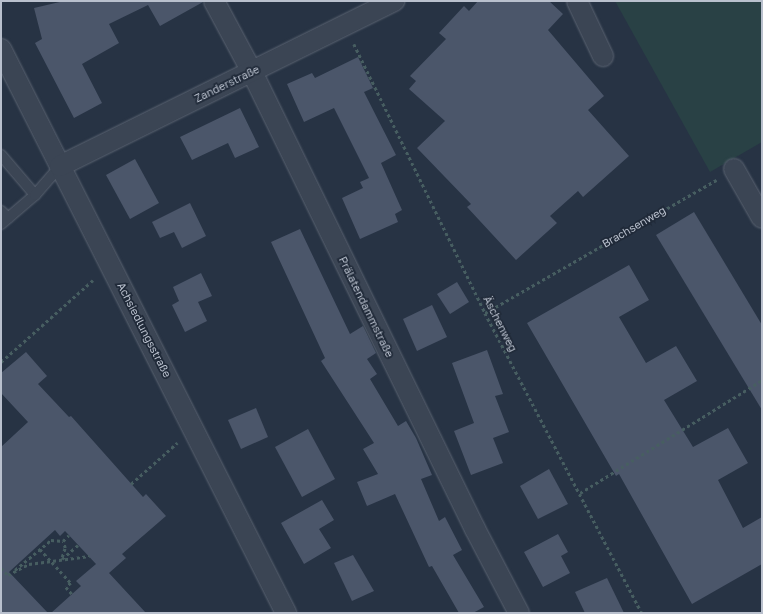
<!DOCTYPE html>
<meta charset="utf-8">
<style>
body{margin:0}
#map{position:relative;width:763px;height:614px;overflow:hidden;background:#273344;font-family:"Golos Text",sans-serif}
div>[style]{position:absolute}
.green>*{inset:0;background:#294145}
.building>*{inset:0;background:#4b566a}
.path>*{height:2.5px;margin-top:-1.25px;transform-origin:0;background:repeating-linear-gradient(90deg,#475e61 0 3px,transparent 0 6px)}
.roads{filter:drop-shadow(0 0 1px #5a6371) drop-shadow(0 0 1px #5a6371)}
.service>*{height:10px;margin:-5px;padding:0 5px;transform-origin:5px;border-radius:5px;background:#3b4554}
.minor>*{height:20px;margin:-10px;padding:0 10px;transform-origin:10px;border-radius:10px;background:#3b4554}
span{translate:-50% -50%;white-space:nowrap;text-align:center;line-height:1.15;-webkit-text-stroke:3.5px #202a39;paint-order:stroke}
.street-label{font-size:11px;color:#b9c0cd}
.frame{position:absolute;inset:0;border:2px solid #b9c0cd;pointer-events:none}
</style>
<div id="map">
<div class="green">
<i style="clip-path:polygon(615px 1px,762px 1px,762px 142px,710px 172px)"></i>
</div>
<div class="building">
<i style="clip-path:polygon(64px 1px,203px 1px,203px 2px,160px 26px,148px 5px,109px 24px,119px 43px,82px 64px,102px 103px,74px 118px,35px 43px,42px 39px,34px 8px)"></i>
<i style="clip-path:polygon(478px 1px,549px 1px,563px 14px,548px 30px,604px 96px,588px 110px,629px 156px,583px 197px,578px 191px,550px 216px,557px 223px,516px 260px,467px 207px,471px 204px,417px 148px,445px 121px,409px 89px,416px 81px,410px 76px,446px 39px,439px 33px,464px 6px,469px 11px)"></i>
<i style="clip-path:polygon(358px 57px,373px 88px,364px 92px,396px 155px,381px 163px,402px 210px,395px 214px,398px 222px,360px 239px,342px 198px,363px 188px,360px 182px,369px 178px,334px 108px,304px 122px,287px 84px,312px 73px,315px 78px)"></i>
<i style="clip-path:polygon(240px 108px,259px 147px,235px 158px,228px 143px,192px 160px,180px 137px)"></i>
<i style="clip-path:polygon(135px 159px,159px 203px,130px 219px,106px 175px)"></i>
<i style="clip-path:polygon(190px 203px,206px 236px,182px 248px,174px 232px,160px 238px,152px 222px)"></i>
<i style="clip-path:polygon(694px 212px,762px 325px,762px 410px,656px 235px)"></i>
<i style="clip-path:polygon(300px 229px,350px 334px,363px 326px,376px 353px,367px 359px,377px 374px,370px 379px,398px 426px,406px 421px,416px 438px,432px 475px,421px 479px,439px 521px,445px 517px,462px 550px,453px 555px,484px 607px,473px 613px,459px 613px,432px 566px,429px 567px,395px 494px,367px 506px,357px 482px,378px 474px,363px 449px,374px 443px,321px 361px,325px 358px,271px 242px)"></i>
<i style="clip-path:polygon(629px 265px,649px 300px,619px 317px,646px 363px,676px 346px,697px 381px,664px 400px,693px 447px,728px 428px,748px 463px,718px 480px,743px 528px,762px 517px,762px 564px,692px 604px,619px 474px,616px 476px,527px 323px)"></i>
<i style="clip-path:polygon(201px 273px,212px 296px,198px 302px,207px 321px,185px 332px,172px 305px,179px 301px,173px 287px)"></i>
<i style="clip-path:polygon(457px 282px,469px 302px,450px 314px,437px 294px)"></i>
<i style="clip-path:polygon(432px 305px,447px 337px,417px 351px,403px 319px)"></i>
<i style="clip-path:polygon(487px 350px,503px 394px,495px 396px,509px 432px,493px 438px,503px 463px,471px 475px,454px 431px,474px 423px,452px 363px)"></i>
<i style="clip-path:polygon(26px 352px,47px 376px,38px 384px,69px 417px,71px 416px,143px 497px,146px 494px,166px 516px,122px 554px,126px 558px,109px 573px,146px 613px,51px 613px,81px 586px,76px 581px,96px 564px,65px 531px,60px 536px,55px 530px,9px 572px,48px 613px,1px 613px,1px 447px,28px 422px,1px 393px,1px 373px)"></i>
<i style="clip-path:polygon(256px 408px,268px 437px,241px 449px,228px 420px)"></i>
<i style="clip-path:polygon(308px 429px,335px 479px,302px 497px,275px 447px)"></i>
<i style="clip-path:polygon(549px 469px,568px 504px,538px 519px,520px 486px)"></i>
<i style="clip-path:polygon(322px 500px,334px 520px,319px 529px,331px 548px,304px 564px,281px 523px)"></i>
<i style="clip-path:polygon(558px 534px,568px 552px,561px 556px,570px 573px,543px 587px,524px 552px)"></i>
<i style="clip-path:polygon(353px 555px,374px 591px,352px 601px,334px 563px)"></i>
<i style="clip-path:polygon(607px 578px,624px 613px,585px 613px,575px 592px)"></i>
</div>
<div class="path">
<i style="left:354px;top:44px;width:299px;rotate:64deg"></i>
<i style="left:485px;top:313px;width:339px;rotate:62.4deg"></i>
<i style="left:485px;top:313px;width:267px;rotate:-29.9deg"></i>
<i style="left:1px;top:362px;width:123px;rotate:-41.7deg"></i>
<i style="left:131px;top:484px;width:62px;rotate:-41.7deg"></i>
<i style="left:580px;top:493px;width:214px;rotate:-31.8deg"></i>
<i style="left:40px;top:549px;width:46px;rotate:47.6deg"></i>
<i style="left:71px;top:583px;width:6px;rotate:141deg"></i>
<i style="left:66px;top:587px;width:9px;rotate:49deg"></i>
<i style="left:62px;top:557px;width:9px;rotate:-72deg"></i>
<i style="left:65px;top:548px;width:7px;rotate:-106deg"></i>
<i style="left:62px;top:559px;width:21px;rotate:-41deg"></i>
<i style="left:1px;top:568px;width:10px;rotate:45deg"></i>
<i style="left:8px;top:575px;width:24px;rotate:-28deg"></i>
<i style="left:29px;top:564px;width:61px;rotate:-7.6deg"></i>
<i style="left:15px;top:570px;width:47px;rotate:-39.8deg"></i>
<i style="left:51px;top:540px;width:12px;rotate:5deg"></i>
<i style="left:63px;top:541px;width:8px;rotate:-45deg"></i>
</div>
<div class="roads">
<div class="service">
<i style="left:1px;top:155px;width:52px;rotate:49.6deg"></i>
<i style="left:1px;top:211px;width:10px;rotate:45deg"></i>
<i style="left:1px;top:224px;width:45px;rotate:-40.5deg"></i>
<i style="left:35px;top:195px;width:38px;rotate:-49deg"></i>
</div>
<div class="minor">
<i style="left:214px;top:1px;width:81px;rotate:61.8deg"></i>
<i style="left:252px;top:72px;width:509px;rotate:63.99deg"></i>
<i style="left:475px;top:529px;width:95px;rotate:62.4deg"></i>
<i style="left:577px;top:1px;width:61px;rotate:64.7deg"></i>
<i style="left:1px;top:49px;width:632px;rotate:63.19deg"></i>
<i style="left:60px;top:166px;width:373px;rotate:-26.3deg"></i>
<i style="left:734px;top:169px;width:56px;rotate:60.3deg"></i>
</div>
</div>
<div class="street-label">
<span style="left:227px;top:84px;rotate:-26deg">Zanderstraße</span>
<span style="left:634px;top:227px;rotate:-30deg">Brachsenweg</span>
<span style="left:366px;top:307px;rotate:64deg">Prälatendammstraße</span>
<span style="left:500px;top:324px;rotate:63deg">Äschenweg</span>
<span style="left:144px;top:330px;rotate:63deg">Achsiedlungsstraße</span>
</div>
<div class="frame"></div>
</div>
